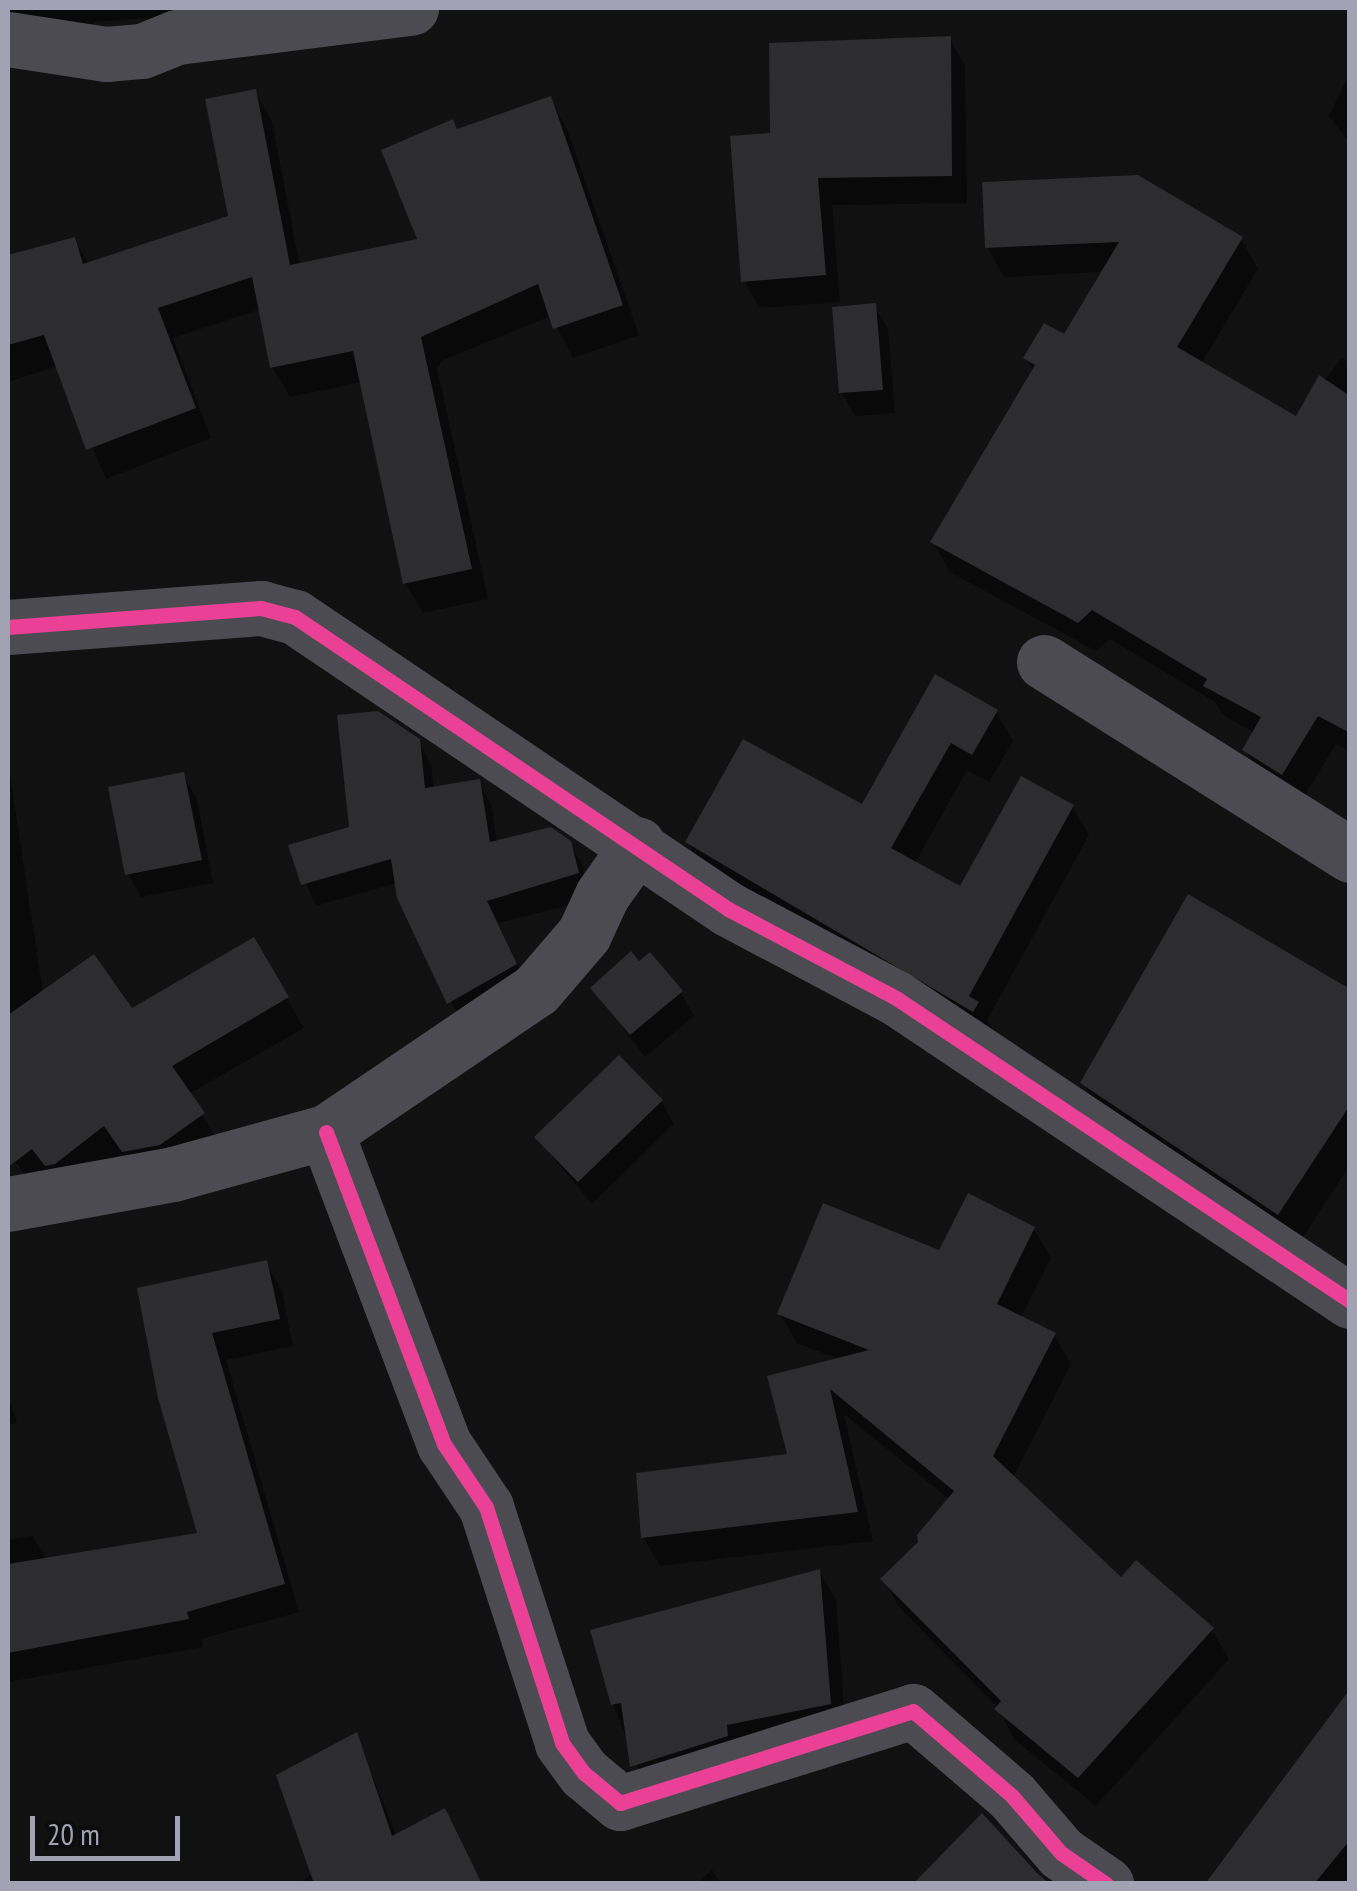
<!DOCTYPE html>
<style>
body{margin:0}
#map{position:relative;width:1357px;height:1891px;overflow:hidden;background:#111;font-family:"PT Sans Narrow",sans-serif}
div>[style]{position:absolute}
.shadow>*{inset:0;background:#0007}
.building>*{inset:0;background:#2d2d2f}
.minor>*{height:55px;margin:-27.5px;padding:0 27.5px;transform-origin:27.5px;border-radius:27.5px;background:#4b4b51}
.cycleway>*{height:15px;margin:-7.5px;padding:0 7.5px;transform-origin:7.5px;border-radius:7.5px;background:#ea4096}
span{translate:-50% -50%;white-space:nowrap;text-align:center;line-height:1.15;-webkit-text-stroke:8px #0c0b0d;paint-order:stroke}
.frame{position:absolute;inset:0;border:10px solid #a1a2b3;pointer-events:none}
.scale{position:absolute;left:30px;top:1816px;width:150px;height:45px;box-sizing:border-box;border:5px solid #a1a2b3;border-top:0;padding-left:12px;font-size:30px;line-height:35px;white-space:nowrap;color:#a1a2b3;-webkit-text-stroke:8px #0c0b0d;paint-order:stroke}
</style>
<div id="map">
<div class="shadow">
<i style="clip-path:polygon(8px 8px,211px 8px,211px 13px,94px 22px,94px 43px,8px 34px)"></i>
<i style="clip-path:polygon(950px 39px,965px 66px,967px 203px,832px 205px,840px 302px,760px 308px,744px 281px,773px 135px)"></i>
<i style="clip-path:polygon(1350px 72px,1350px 143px,1329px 116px)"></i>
<i style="clip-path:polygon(255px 92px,272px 122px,300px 266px,421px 241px,457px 131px,550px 99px,567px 129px,639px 335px,573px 358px,551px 316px,443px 360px,437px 368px,488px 599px,423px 613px,405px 583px,362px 382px,290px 397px,272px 367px,261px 309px,173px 338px,211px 438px,106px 479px,58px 366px,8px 382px,8px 274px,74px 240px,89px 264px,231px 217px)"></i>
<i style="clip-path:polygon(985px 184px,1241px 239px,1258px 269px,1201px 364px,1297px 419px,1341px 358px,1350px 363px,1350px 751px,1336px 744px,1300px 803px,1262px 779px,1245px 750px,1255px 733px,1223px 715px,1215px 702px,1110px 639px,1096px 651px,950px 572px,933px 542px,1034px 372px,1026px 358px,1064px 337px,1103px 272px,1004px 277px,987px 247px)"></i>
<i style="clip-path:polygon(874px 306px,888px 329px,895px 413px,855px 416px,842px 393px)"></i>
<i style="clip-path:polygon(936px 678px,996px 712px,1013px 741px,989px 782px,967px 770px,915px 863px,961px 889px,1072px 806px,1089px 835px,987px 1020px,994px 1032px,704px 871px,688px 842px,863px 808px)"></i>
<i style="clip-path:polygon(418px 741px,431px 764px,434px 789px,478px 782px,491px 804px,497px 843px,569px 843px,583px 866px,586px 901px,498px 923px,528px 987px,462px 1025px,397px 883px,316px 906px,291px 847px,351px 829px)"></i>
<i style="clip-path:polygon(8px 762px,43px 993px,132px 1012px,253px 941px,304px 1028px,189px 1094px,220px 1144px,141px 1180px,123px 1154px,63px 1193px,35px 1189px,8px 1152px)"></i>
<i style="clip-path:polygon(183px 775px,197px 799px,213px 883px,141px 897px,128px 874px)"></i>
<i style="clip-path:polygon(593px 988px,681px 993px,694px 1016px,645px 1057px)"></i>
<i style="clip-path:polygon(1350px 992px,1350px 1165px,1297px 1246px,1102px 1116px,1083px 1083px)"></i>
<i style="clip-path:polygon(661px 1101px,674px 1124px,592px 1204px,537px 1138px)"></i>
<i style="clip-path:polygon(1034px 1229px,1051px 1258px,1020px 1319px,1054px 1335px,1071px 1364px,1013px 1478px,1122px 1580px,1212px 1630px,1229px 1659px,1096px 1806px,1014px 1739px,998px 1708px,900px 1608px,883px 1579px,921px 1543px,950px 1500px,844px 1414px,873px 1541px,660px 1566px,643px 1537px,790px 1456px,841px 1360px,797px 1343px,780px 1314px,940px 1253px)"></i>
<i style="clip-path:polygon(266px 1263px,282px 1291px,293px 1346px,226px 1360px,299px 1612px,201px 1639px,203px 1647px,8px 1682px,8px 1540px,33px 1536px,47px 1560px,200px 1535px,161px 1397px)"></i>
<i style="clip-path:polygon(8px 1397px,17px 1422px,8px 1426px)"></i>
<i style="clip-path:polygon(819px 1571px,836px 1600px,846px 1733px,649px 1795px,613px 1704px)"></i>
<i style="clip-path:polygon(1350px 1734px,1350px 1884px,1207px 1884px)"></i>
<i style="clip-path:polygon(356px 1735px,397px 1837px,482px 1884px,299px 1884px,313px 1873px)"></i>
<i style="clip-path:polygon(712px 1870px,721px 1884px,695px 1884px)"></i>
</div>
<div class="building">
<i style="clip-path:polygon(951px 36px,952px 176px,818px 178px,826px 275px,741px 282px,730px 136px,770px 133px,769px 43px)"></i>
<i style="clip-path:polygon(256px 89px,290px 265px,417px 239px,381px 150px,453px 119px,457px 129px,551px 96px,623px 305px,553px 329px,538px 284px,421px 337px,472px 569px,403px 584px,353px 351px,270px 368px,252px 277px,158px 308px,196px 408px,86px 450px,44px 335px,8px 345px,8px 255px,75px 237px,83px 264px,228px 216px,205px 99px)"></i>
<i style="clip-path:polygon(1138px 175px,1243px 237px,1177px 347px,1296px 416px,1319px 375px,1350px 396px,1350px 733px,1318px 716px,1282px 775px,1242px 750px,1261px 717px,1203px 686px,1207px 679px,1092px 610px,1078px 623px,930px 542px,1035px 365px,1023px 358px,1044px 323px,1064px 334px,1119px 242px,985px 248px,982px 182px)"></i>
<i style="clip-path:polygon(876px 303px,883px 390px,839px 393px,832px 307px)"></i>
<i style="clip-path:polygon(935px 674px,998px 710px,972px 755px,951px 743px,891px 848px,960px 886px,1021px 776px,1074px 805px,969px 996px,979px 1002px,973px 1012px,685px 842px,743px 739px,862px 804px)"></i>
<i style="clip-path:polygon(378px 711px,420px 739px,425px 788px,480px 779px,490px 842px,551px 827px,571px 841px,579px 873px,487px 901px,517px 964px,447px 1004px,397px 898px,391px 859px,301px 885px,288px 845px,349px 827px,337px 715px)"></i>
<i style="clip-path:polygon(184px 772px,202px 860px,125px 875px,108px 787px)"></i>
<i style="clip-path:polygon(1188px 894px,1350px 989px,1350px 1105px,1278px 1215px,1080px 1083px)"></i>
<i style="clip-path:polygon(254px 937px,289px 997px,172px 1066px,205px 1113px,160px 1145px,122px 1152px,104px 1126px,55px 1164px,45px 1166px,32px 1149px,8px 1167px,8px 1015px,94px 954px,132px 1008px)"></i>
<i style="clip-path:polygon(631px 951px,639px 961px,650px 952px,683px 991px,630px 1035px,590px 988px)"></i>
<i style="clip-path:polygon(619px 1055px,663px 1100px,578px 1182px,534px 1137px)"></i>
<i style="clip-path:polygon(968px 1193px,1035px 1227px,997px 1304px,1056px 1333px,993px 1456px,1121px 1577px,1136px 1560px,1214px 1628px,1078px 1778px,994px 1709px,1001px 1701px,880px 1579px,918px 1542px,917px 1535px,954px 1491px,830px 1389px,858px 1512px,641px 1538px,636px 1473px,787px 1454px,767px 1376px,869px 1350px,777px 1314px,823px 1203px,939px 1250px)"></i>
<i style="clip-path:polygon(267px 1260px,280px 1319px,212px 1333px,285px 1584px,187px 1612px,189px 1619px,8px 1653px,8px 1564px,197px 1533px,158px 1398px,137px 1288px)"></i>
<i style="clip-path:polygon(820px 1569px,831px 1704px,727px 1725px,728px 1736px,630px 1767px,621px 1703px,611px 1705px,590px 1630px)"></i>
<i style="clip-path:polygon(1350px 1689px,1350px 1840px,1314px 1884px,1205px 1884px)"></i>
<i style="clip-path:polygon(357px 1732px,392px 1836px,445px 1808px,482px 1884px,314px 1884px,276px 1775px)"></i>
<i style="clip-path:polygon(982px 1813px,1037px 1873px,1050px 1884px,913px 1884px)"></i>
</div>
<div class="minor">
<i style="left:8px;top:39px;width:99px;rotate:8.7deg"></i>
<i style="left:106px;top:54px;width:36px;rotate:-5deg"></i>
<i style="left:142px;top:51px;width:38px;rotate:-22deg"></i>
<i style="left:177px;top:37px;width:236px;rotate:-7.1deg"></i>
<i style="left:8px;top:627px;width:254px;rotate:-4.3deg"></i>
<i style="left:261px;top:608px;width:35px;rotate:15deg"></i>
<i style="left:295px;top:617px;width:522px;rotate:33.99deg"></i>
<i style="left:728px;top:909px;width:190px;rotate:27.9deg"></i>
<i style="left:896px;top:998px;width:546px;rotate:33.72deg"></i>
<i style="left:1044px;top:662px;width:362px;rotate:32.2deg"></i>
<i style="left:326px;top:1132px;width:334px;rotate:69.3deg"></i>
<i style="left:444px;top:1444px;width:76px;rotate:56.3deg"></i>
<i style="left:486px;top:1507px;width:248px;rotate:72.1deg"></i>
<i style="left:562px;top:1743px;width:37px;rotate:54deg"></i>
<i style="left:584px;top:1773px;width:47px;rotate:39.8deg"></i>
<i style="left:620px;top:1803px;width:307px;rotate:-17.4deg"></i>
<i style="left:913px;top:1711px;width:130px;rotate:40.6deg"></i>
<i style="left:1012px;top:1796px;width:75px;rotate:49.3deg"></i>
<i style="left:1061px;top:1853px;width:55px;rotate:34.6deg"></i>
<i style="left:8px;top:1204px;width:168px;rotate:-10.3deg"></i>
<i style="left:173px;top:1174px;width:159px;rotate:-15.4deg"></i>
<i style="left:326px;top:1132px;width:254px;rotate:-34.1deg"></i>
<i style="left:536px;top:990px;width:74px;rotate:-49.4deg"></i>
<i style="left:584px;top:934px;width:43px;rotate:-65.2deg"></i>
<i style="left:602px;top:895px;width:62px;rotate:-54.8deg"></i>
</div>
<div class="cycleway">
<i style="left:8px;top:627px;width:254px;rotate:-4.3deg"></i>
<i style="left:261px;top:608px;width:35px;rotate:15deg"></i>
<i style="left:295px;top:617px;width:522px;rotate:33.99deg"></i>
<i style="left:728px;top:909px;width:190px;rotate:27.9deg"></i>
<i style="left:896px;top:998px;width:546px;rotate:33.72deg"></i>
<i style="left:326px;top:1132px;width:334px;rotate:69.3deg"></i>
<i style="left:444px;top:1444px;width:76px;rotate:56.3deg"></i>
<i style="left:486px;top:1507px;width:248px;rotate:72.1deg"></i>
<i style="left:562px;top:1743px;width:37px;rotate:54deg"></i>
<i style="left:584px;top:1773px;width:47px;rotate:39.8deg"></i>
<i style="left:620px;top:1803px;width:307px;rotate:-17.4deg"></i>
<i style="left:913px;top:1711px;width:130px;rotate:40.6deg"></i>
<i style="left:1012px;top:1796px;width:75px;rotate:49.3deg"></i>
<i style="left:1061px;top:1853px;width:55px;rotate:34.6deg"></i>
</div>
<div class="frame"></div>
<div class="scale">20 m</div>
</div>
